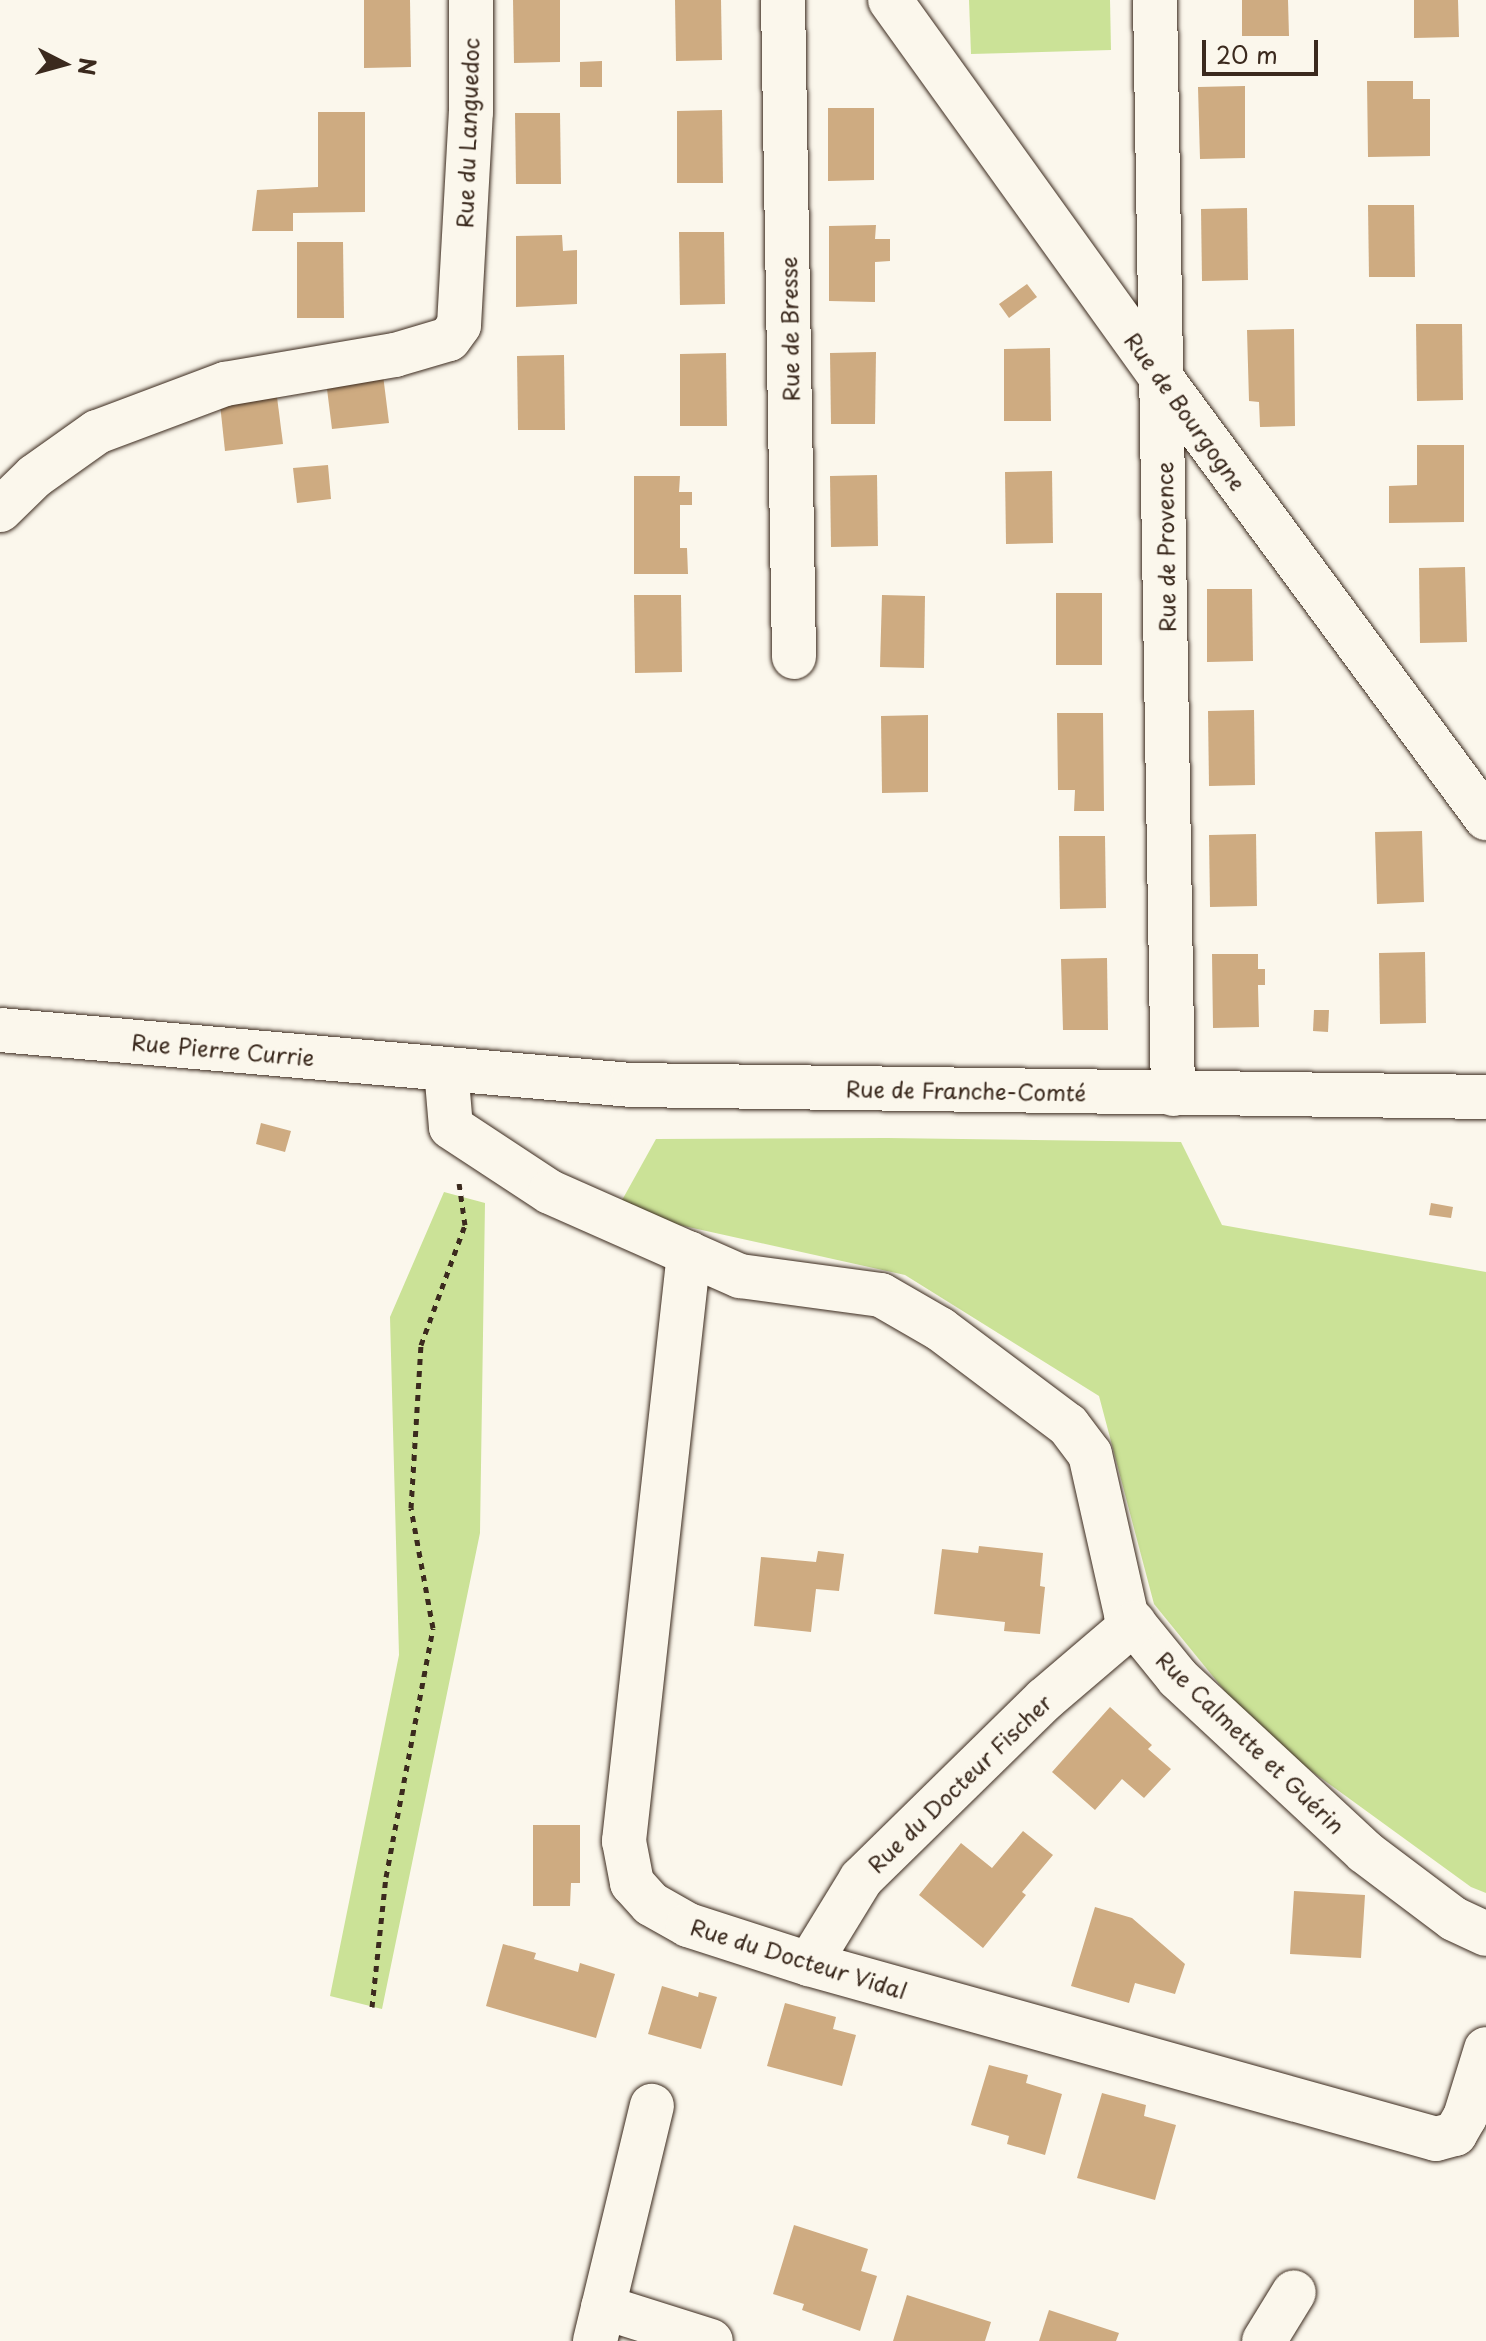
<!DOCTYPE html>
<meta charset="utf-8">
<style>
body{margin:0}
#map{position:relative;width:1486px;height:2341px;overflow:hidden;background:#fbf7ec;font-family:"Playpen Sans",sans-serif}
div>[style]{position:absolute}
.green>*{inset:0;background:#cbe297}
.building>*{inset:0;background:#ceab81}
.path>*{height:5px;margin-top:-2.5px;transform-origin:0;background:repeating-linear-gradient(90deg,#3b2a1e 0 6px,transparent 0 12px)}
.roads{filter:drop-shadow(0 0 2px #3b2a1e) drop-shadow(0 0 2px #3b2a1e)}
.minor>*{height:44px;margin:-22px;padding:0 22px;transform-origin:22px;border-radius:22px;background:#fbf7ec}
span{translate:-50% -50%;white-space:nowrap;text-align:center;line-height:1.15;-webkit-text-stroke:6px #fbf7ec;paint-order:stroke}
.street-label{font-size:22px;color:#3b2a1e}
.north{position:absolute;left:24px;top:24px;width:80px;height:80px;-webkit-text-stroke:6px #fbf7ec;paint-order:stroke;rotate:96deg;font-size:22px;font-weight:700;line-height:32px;text-align:center;color:#3b2a1e}
.north::after{content:'';display:block;margin:auto;width:28px;height:36px;background:#3b2a1e;clip-path:polygon(50% 0,100% 100%,50% 72%,0 100%)}
.scale{position:absolute;left:1202px;top:40px;width:116px;height:36px;box-sizing:border-box;border:4px solid #3b2a1e;border-top:0;padding-left:10px;font-size:24px;line-height:28px;white-space:nowrap;color:#3b2a1e;-webkit-text-stroke:6px #fbf7ec;paint-order:stroke}
</style>
<div id="map">
<div class="green">
<i style="clip-path:polygon(969px 0,1110px 0,1111px 50px,971px 54px)"></i>
<i style="clip-path:polygon(887px 1138px,1181px 1142px,1222px 1225px,1486px 1272px,1486px 1893px,1471px 1887px,1259px 1733px,1154px 1604px,1099px 1396px,905px 1275px,616px 1211px,656px 1139px)"></i>
<i style="clip-path:polygon(444px 1192px,485px 1203px,480px 1533px,382px 2009px,330px 1996px,399px 1655px,390px 1317px)"></i>
</div>
<div class="building">
<i style="clip-path:polygon(364px 0,410px 0,411px 67px,364px 68px)"></i>
<i style="clip-path:polygon(513px 0,560px 0,560px 62px,514px 63px)"></i>
<i style="clip-path:polygon(675px 0,721px 0,722px 60px,676px 61px)"></i>
<i style="clip-path:polygon(1242px 0,1288px 0,1289px 36px,1242px 36px)"></i>
<i style="clip-path:polygon(1414px 0,1458px 0,1459px 37px,1414px 38px)"></i>
<i style="clip-path:polygon(602px 61px,602px 87px,580px 87px,580px 62px)"></i>
<i style="clip-path:polygon(1367px 81px,1413px 81px,1413px 99px,1430px 99px,1430px 156px,1368px 157px)"></i>
<i style="clip-path:polygon(1245px 86px,1245px 158px,1200px 159px,1198px 87px)"></i>
<i style="clip-path:polygon(828px 108px,874px 108px,874px 180px,828px 181px)"></i>
<i style="clip-path:polygon(722px 110px,723px 183px,677px 183px,677px 111px)"></i>
<i style="clip-path:polygon(318px 112px,365px 112px,365px 212px,293px 213px,293px 231px,252px 231px,257px 190px,318px 187px)"></i>
<i style="clip-path:polygon(515px 113px,560px 113px,561px 184px,516px 184px)"></i>
<i style="clip-path:polygon(1368px 205px,1414px 205px,1415px 277px,1369px 277px)"></i>
<i style="clip-path:polygon(1247px 208px,1248px 280px,1202px 281px,1201px 209px)"></i>
<i style="clip-path:polygon(876px 225px,875px 239px,890px 239px,890px 261px,875px 262px,875px 302px,829px 301px,829px 226px)"></i>
<i style="clip-path:polygon(679px 232px,724px 232px,725px 304px,680px 305px)"></i>
<i style="clip-path:polygon(562px 235px,563px 251px,577px 250px,577px 304px,516px 307px,516px 236px)"></i>
<i style="clip-path:polygon(297px 242px,343px 242px,344px 318px,297px 318px)"></i>
<i style="clip-path:polygon(1027px 284px,1037px 297px,1009px 318px,999px 304px)"></i>
<i style="clip-path:polygon(1416px 324px,1462px 324px,1463px 400px,1417px 401px)"></i>
<i style="clip-path:polygon(1294px 329px,1295px 426px,1260px 427px,1259px 402px,1249px 401px,1247px 330px)"></i>
<i style="clip-path:polygon(1050px 348px,1051px 421px,1004px 421px,1004px 349px)"></i>
<i style="clip-path:polygon(876px 352px,875px 424px,831px 424px,830px 353px)"></i>
<i style="clip-path:polygon(726px 353px,727px 426px,680px 426px,680px 354px)"></i>
<i style="clip-path:polygon(564px 355px,565px 430px,518px 430px,517px 356px)"></i>
<i style="clip-path:polygon(383px 375px,389px 423px,332px 429px,326px 381px)"></i>
<i style="clip-path:polygon(277px 397px,283px 444px,225px 451px,220px 404px)"></i>
<i style="clip-path:polygon(1417px 445px,1464px 445px,1464px 522px,1389px 523px,1389px 486px,1417px 485px)"></i>
<i style="clip-path:polygon(328px 465px,331px 499px,297px 503px,293px 468px)"></i>
<i style="clip-path:polygon(1052px 471px,1053px 543px,1006px 544px,1005px 472px)"></i>
<i style="clip-path:polygon(877px 475px,878px 546px,831px 547px,830px 476px)"></i>
<i style="clip-path:polygon(634px 476px,680px 476px,679px 492px,692px 492px,692px 505px,680px 505px,680px 548px,687px 548px,688px 574px,634px 574px)"></i>
<i style="clip-path:polygon(1465px 567px,1467px 642px,1420px 643px,1419px 568px)"></i>
<i style="clip-path:polygon(1207px 589px,1252px 589px,1253px 661px,1207px 662px)"></i>
<i style="clip-path:polygon(1056px 593px,1102px 593px,1102px 665px,1056px 665px)"></i>
<i style="clip-path:polygon(634px 595px,681px 595px,682px 672px,635px 673px)"></i>
<i style="clip-path:polygon(882px 595px,925px 596px,924px 668px,880px 667px)"></i>
<i style="clip-path:polygon(1254px 710px,1255px 785px,1209px 786px,1208px 711px)"></i>
<i style="clip-path:polygon(1057px 713px,1103px 713px,1104px 811px,1074px 811px,1075px 790px,1058px 790px)"></i>
<i style="clip-path:polygon(928px 715px,928px 792px,882px 793px,881px 716px)"></i>
<i style="clip-path:polygon(1422px 831px,1424px 902px,1377px 904px,1375px 832px)"></i>
<i style="clip-path:polygon(1256px 834px,1257px 906px,1210px 907px,1209px 835px)"></i>
<i style="clip-path:polygon(1059px 836px,1105px 836px,1106px 908px,1060px 909px)"></i>
<i style="clip-path:polygon(1425px 952px,1426px 1023px,1380px 1024px,1379px 953px)"></i>
<i style="clip-path:polygon(1212px 954px,1258px 954px,1258px 969px,1265px 969px,1265px 985px,1258px 985px,1259px 1027px,1213px 1028px)"></i>
<i style="clip-path:polygon(1107px 958px,1108px 1030px,1063px 1030px,1061px 959px)"></i>
<i style="clip-path:polygon(1314px 1010px,1329px 1010px,1328px 1032px,1313px 1031px)"></i>
<i style="clip-path:polygon(261px 1123px,291px 1131px,285px 1152px,256px 1144px)"></i>
<i style="clip-path:polygon(1431px 1203px,1453px 1207px,1451px 1218px,1429px 1215px)"></i>
<i style="clip-path:polygon(979px 1546px,1043px 1553px,1040px 1586px,1045px 1587px,1040px 1634px,1004px 1631px,1005px 1622px,934px 1614px,942px 1549px,978px 1553px)"></i>
<i style="clip-path:polygon(818px 1551px,844px 1554px,839px 1591px,816px 1589px,811px 1632px,754px 1626px,761px 1557px,816px 1562px)"></i>
<i style="clip-path:polygon(1110px 1707px,1152px 1745px,1148px 1749px,1171px 1769px,1144px 1798px,1122px 1779px,1095px 1810px,1052px 1772px)"></i>
<i style="clip-path:polygon(533px 1825px,580px 1825px,580px 1883px,571px 1883px,570px 1906px,533px 1906px)"></i>
<i style="clip-path:polygon(1023px 1831px,1053px 1855px,1022px 1892px,1026px 1895px,983px 1948px,919px 1895px,961px 1843px,992px 1868px)"></i>
<i style="clip-path:polygon(1294px 1891px,1365px 1895px,1361px 1958px,1290px 1954px)"></i>
<i style="clip-path:polygon(1095px 1907px,1132px 1918px,1185px 1964px,1175px 1994px,1135px 1983px,1129px 2003px,1071px 1986px)"></i>
<i style="clip-path:polygon(503px 1944px,536px 1953px,534px 1959px,578px 1972px,580px 1963px,615px 1974px,596px 2038px,486px 2006px)"></i>
<i style="clip-path:polygon(662px 1986px,698px 1997px,699px 1992px,717px 1997px,701px 2049px,648px 2034px)"></i>
<i style="clip-path:polygon(785px 2003px,836px 2017px,833px 2029px,856px 2035px,842px 2086px,767px 2066px)"></i>
<i style="clip-path:polygon(989px 2065px,1028px 2075px,1026px 2083px,1062px 2094px,1045px 2155px,1007px 2144px,1009px 2136px,971px 2125px)"></i>
<i style="clip-path:polygon(1102px 2093px,1146px 2105px,1144px 2116px,1176px 2125px,1155px 2200px,1077px 2178px)"></i>
<i style="clip-path:polygon(794px 2225px,868px 2249px,861px 2271px,877px 2276px,860px 2331px,802px 2310px,804px 2304px,773px 2294px)"></i>
<i style="clip-path:polygon(907px 2295px,991px 2322px,985px 2341px,893px 2341px)"></i>
<i style="clip-path:polygon(1049px 2310px,1119px 2333px,1116px 2341px,1039px 2341px)"></i>
</div>
<div class="path">
<i style="left:372px;top:2007px;width:131px;rotate:-83.9deg"></i>
<i style="left:386px;top:1877px;width:253px;rotate:-79.3deg"></i>
<i style="left:433px;top:1628px;width:122px;rotate:-100.4deg"></i>
<i style="left:411px;top:1508px;width:163px;rotate:-86.5deg"></i>
<i style="left:421px;top:1345px;width:128px;rotate:-69.9deg"></i>
<i style="left:465px;top:1225px;width:42px;rotate:-98.1deg"></i>
</div>
<div class="roads">
<div class="minor">
<i style="left:783px;top:0;width:657px;rotate:89.04deg"></i>
<i style="left:890px;top:0;width:467px;rotate:54.3deg"></i>
<i style="left:1162px;top:379px;width:546px;rotate:53.57deg"></i>
<i style="left:1155px;top:0;width:1094px;rotate:89.06deg"></i>
<i style="left:0;top:510px;width:49px;rotate:-44.2deg"></i>
<i style="left:35px;top:476px;width:76px;rotate:-35.4deg"></i>
<i style="left:97px;top:432px;width:137px;rotate:-20.6deg"></i>
<i style="left:225px;top:384px;width:172px;rotate:-9.7deg"></i>
<i style="left:395px;top:355px;width:56px;rotate:-16.5deg"></i>
<i style="left:449px;top:339px;width:17px;rotate:-54deg"></i>
<i style="left:459px;top:325px;width:213px;rotate:-86.8deg"></i>
<i style="left:471px;top:112px;width:112px;rotate:-90deg"></i>
<i style="left:0;top:1030px;width:633px;rotate:4.98deg"></i>
<i style="left:631px;top:1085px;width:855px;rotate:0.8deg"></i>
<i style="left:446px;top:1069px;width:58px;rotate:85.1deg"></i>
<i style="left:451px;top:1127px;width:118px;rotate:33.3deg"></i>
<i style="left:550px;top:1192px;width:208px;rotate:23.9deg"></i>
<i style="left:740px;top:1276px;width:142px;rotate:7.7deg"></i>
<i style="left:881px;top:1295px;width:68px;rotate:30deg"></i>
<i style="left:940px;top:1329px;width:160px;rotate:36.9deg"></i>
<i style="left:1068px;top:1425px;width:36px;rotate:53deg"></i>
<i style="left:1090px;top:1454px;width:164px;rotate:77.3deg"></i>
<i style="left:1126px;top:1614px;width:82px;rotate:50.9deg"></i>
<i style="left:1178px;top:1678px;width:255px;rotate:42.9deg"></i>
<i style="left:1365px;top:1852px;width:111px;rotate:37deg"></i>
<i style="left:1454px;top:1919px;width:35px;rotate:25deg"></i>
<i style="left:689px;top:1253px;width:592px;rotate:96.31deg"></i>
<i style="left:624px;top:1841px;width:43px;rotate:79.2deg"></i>
<i style="left:632px;top:1883px;width:28px;rotate:48deg"></i>
<i style="left:651px;top:1904px;width:43px;rotate:29.6deg"></i>
<i style="left:688px;top:1925px;width:127px;rotate:17.9deg"></i>
<i style="left:809px;top:1964px;width:651px;rotate:15.59deg"></i>
<i style="left:1436px;top:2139px;width:20px;rotate:-15deg"></i>
<i style="left:1455px;top:2134px;width:20px;rotate:-60deg"></i>
<i style="left:1465px;top:2117px;width:71px;rotate:-72.8deg"></i>
<i style="left:809px;top:1964px;width:100px;rotate:-58.5deg"></i>
<i style="left:861px;top:1879px;width:257px;rotate:-44.4deg"></i>
<i style="left:1045px;top:1699px;width:117px;rotate:-40.5deg"></i>
<i style="left:603px;top:2307px;width:113px;rotate:17.5deg"></i>
<i style="left:595px;top:2341px;width:242px;rotate:-76.4deg"></i>
<i style="left:1264px;top:2341px;width:57px;rotate:-58.5deg"></i>
</div>
</div>
<div class="street-label">
<span style="left:467px;top:133px;rotate:-88deg">Rue du Languedoc</span>
<span style="left:789px;top:329px;rotate:-91deg">Rue de Bresse</span>
<span style="left:1186px;top:411px;rotate:54deg">Rue de Bourgogne</span>
<span style="left:1165px;top:547px;rotate:-91deg">Rue de Provence</span>
<span style="left:223px;top:1049px;rotate:5deg">Rue Pierre Currie</span>
<span style="left:966px;top:1090px;rotate:1deg">Rue de Franche-Comté</span>
<span style="left:1251px;top:1742px;rotate:44deg">Rue Calmette et Guérin</span>
<span style="left:959px;top:1783px;rotate:-44deg">Rue du Docteur Fischer</span>
<span style="left:799px;top:1958px;rotate:17deg">Rue du Docteur Vidal</span>
</div>
<div class="north">N</div>
<div class="scale">20 m</div>
</div>
